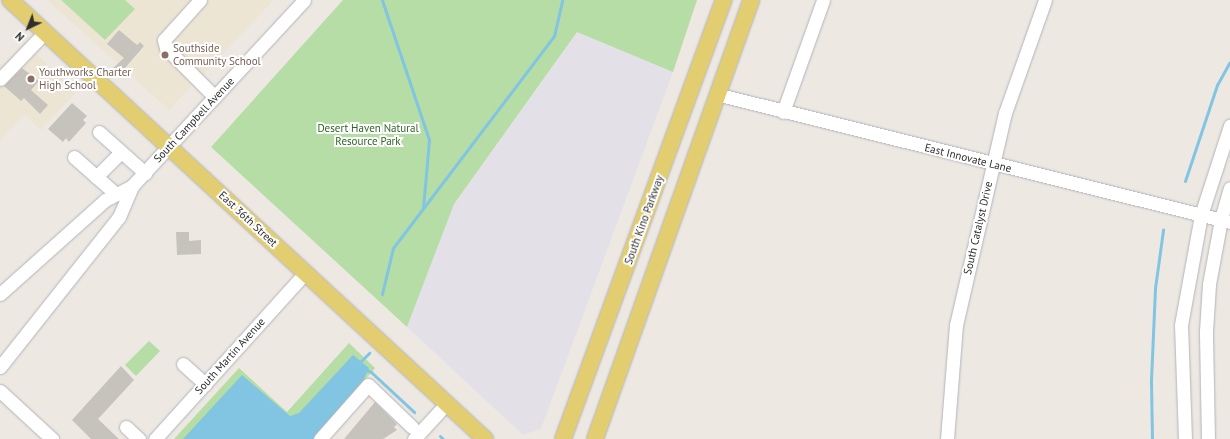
<!DOCTYPE html>
<style>
body{margin:0}
#map{position:relative;width:1230px;height:439px;overflow:hidden;background:#ede9e2;font-family:"PT Sans",sans-serif}
div>[style]{position:absolute}
.industrial>*{inset:0;background:#e3e1e7}
.education>*{inset:0;background:#ede5d4}
.green>*{inset:0;background:#b6dda5}
.water>*{inset:0;background:#81c5e3}
.stream>*{height:3px;margin:-1.5px;padding:0 1.5px;transform-origin:1.5px;border-radius:1.5px;background:#81c5e3}
.building>*{inset:0;background:#c6c3bd}
.roads{filter:drop-shadow(0 0 1px #b2b3bc) drop-shadow(0 0 1px #b2b3bc)}
.minor>*{height:13px;margin:-6.5px;padding:0 6.5px;transform-origin:6.5px;border-radius:6.5px;background:#fff}
.major>*{height:16px;margin:-8px;padding:0 8px;transform-origin:8px;border-radius:8px;background:#e3cd71}
.dots>*{width:11px;height:11px;translate:-50% -50%;box-sizing:border-box;border:2px solid #fff;border-radius:50%}
span{translate:-50% -50%;white-space:nowrap;text-align:center;line-height:1.15;-webkit-text-stroke:4px #fff;paint-order:stroke}
.education-label{font-size:11px;color:#785e54}
.left{translate:0 -50%;text-align:left}
.street-label{font-size:11px;color:#2e2e2e}
.park-label{font-size:11px;color:#2e6523}
.north{position:absolute;left:8px;top:8px;width:40px;height:40px;-webkit-text-stroke:3px #fff;paint-order:stroke;rotate:223deg;font-size:11px;font-weight:700;line-height:16px;text-align:center;color:#2e2e2e}
.north::after{content:'';display:block;margin:auto;width:14px;height:18px;background:#2e2e2e;clip-path:polygon(50% 0,100% 100%,50% 72%,0 100%)}
</style>
<div id="map">
<div class="industrial">
<i style="clip-path:polygon(577px 32px,673px 72px,541px 429px,523px 435px,407px 327px,454px 204px)"></i>
</div>
<div class="education">
<i style="clip-path:polygon(47px 0,274px 0,169px 110px)"></i>
<i style="clip-path:polygon(24px 42px,76px 92px,41px 130px,24px 115px,0 140px,0 63px,3px 65px)"></i>
</div>
<div class="green">
<i style="clip-path:polygon(61px 0,125px 0,135px 9px,105px 40px)"></i>
<i style="clip-path:polygon(343px 0,697px 0,673px 72px,577px 32px,454px 204px,407px 327px,211px 147px)"></i>
<i style="clip-path:polygon(149px 341px,160px 351px,136px 376px,125px 365px)"></i>
<i style="clip-path:polygon(349px 343px,375px 368px,315px 439px,174px 439px,239px 368px,287px 412px)"></i>
</div>
<div class="water">
<i style="clip-path:polygon(353px 355px,369px 368px,364px 379px,313px 439px,183px 439px,242px 375px,290px 416px,299px 413px)"></i>
</div>
<div class="stream">
<i style="left:382px;top:0;width:148px;rotate:71.4deg"></i>
<i style="left:429px;top:140px;width:68px;rotate:95deg"></i>
<i style="left:1185px;top:181px;width:101px;rotate:-71.6deg"></i>
<i style="left:1217px;top:85px;width:26px;rotate:-61deg"></i>
<i style="left:382px;top:294px;width:47px;rotate:-76.6deg"></i>
<i style="left:393px;top:248px;width:266px;rotate:-52.8deg"></i>
<i style="left:554px;top:36px;width:37px;rotate:-77deg"></i>
<i style="left:358px;top:364px;width:16px;rotate:-45deg"></i>
<i style="left:364px;top:369px;width:8px;rotate:23deg"></i>
<i style="left:371px;top:372px;width:59px;rotate:42.9deg"></i>
<i style="left:440px;top:436px;width:4px;rotate:45deg"></i>
<i style="left:1152px;top:439px;width:59px;rotate:-91deg"></i>
<i style="left:1151px;top:380px;width:92px;rotate:-87.5deg"></i>
<i style="left:1155px;top:288px;width:59px;rotate:-82.1deg"></i>
</div>
<div class="building">
<i style="clip-path:polygon(119px 30px,137px 45px,140px 42px,144px 46px,118px 76px,111px 70px,124px 58px,107px 44px)"></i>
<i style="clip-path:polygon(22px 68px,39px 81px,31px 90px,48px 105px,40px 114px,24px 98px,21px 101px,4px 86px)"></i>
<i style="clip-path:polygon(72px 103px,87px 116px,83px 120px,86px 123px,69px 142px,66px 138px,63px 142px,48px 129px)"></i>
<i style="clip-path:polygon(176px 232px,189px 232px,189px 241px,201px 240px,201px 254px,177px 255px)"></i>
<i style="clip-path:polygon(121px 366px,134px 380px,98px 419px,119px 439px,91px 439px,72px 420px)"></i>
<i style="clip-path:polygon(375px 402px,397px 424px,394px 427px,397px 430px,383px 439px,344px 439px)"></i>
</div>
<div class="roads">
<div class="minor">
<i style="left:200px;top:0;width:54px;rotate:132deg"></i>
<i style="left:164px;top:40px;width:8px;rotate:76deg"></i>
<i style="left:166px;top:48px;width:69px;rotate:45deg"></i>
<i style="left:0;top:79px;width:65px;rotate:-46.2deg"></i>
<i style="left:716px;top:94px;width:530px;rotate:13.98deg"></i>
<i style="left:783px;top:112px;width:119px;rotate:-70.3deg"></i>
<i style="left:99px;top:132px;width:62px;rotate:41.7deg"></i>
<i style="left:74px;top:157px;width:56px;rotate:41.4deg"></i>
<i style="left:96px;top:177px;width:35px;rotate:-45deg"></i>
<i style="left:0;top:294px;width:141px;rotate:-41.8deg"></i>
<i style="left:105px;top:200px;width:30px;rotate:-27deg"></i>
<i style="left:183px;top:364px;width:30px;rotate:42deg"></i>
<i style="left:0;top:367px;width:191px;rotate:-51.6deg"></i>
<i style="left:119px;top:217px;width:34px;rotate:-67deg"></i>
<i style="left:132px;top:186px;width:253px;rotate:-47.2deg"></i>
<i style="left:0;top:391px;width:71px;rotate:42.7deg"></i>
<i style="left:126px;top:427px;width:18px;rotate:43deg"></i>
<i style="left:155px;top:439px;width:224px;rotate:-47.9deg"></i>
<i style="left:320px;top:439px;width:72px;rotate:-48.4deg"></i>
<i style="left:368px;top:385px;width:61px;rotate:43.7deg"></i>
<i style="left:414px;top:439px;width:49px;rotate:-47.5deg"></i>
<i style="left:947px;top:439px;width:114px;rotate:-85.5deg"></i>
<i style="left:956px;top:325px;width:218px;rotate:-77deg"></i>
<i style="left:1005px;top:113px;width:120px;rotate:-70.5deg"></i>
<i style="left:1185px;top:439px;width:114px;rotate:-92deg"></i>
<i style="left:1181px;top:325px;width:112px;rotate:-79.7deg"></i>
<i style="left:1201px;top:215px;width:94px;rotate:-72deg"></i>
<i style="left:1208px;top:439px;width:108px;rotate:-91.1deg"></i>
<i style="left:1206px;top:331px;width:47px;rotate:-86.3deg"></i>
<i style="left:1209px;top:284px;width:66px;rotate:-79.5deg"></i>
<i style="left:1221px;top:219px;width:32px;rotate:-74deg"></i>
</div>
<div class="major">
<i style="left:10px;top:0;width:647px;rotate:42.74deg"></i>
<i style="left:563px;top:439px;width:468px;rotate:-69.9deg"></i>
<i style="left:595px;top:439px;width:466px;rotate:-70.4deg"></i>
</div>
</div>
<div class="dots">
<i style="left:165px;top:55px;background:#8d6e63"></i>
<i style="left:31px;top:79px;background:#8d6e63"></i>
</div>
<div class="education-label">
<span class="left" style="left:173px;top:55px">Southside<br>Community School</span>
<span class="left" style="left:39px;top:79px">Youthworks Charter<br>High School</span>
</div>
<div class="street-label">
<span style="left:194px;top:120px;rotate:-47deg">South Campbell Avenue</span>
<span style="left:968px;top:158px;rotate:14deg">East Innovate Lane</span>
<span style="left:248px;top:219px;rotate:43deg">East 36th Street</span>
<span style="left:644px;top:220px;rotate:-70deg">South Kino Parkway</span>
<span style="left:978px;top:228px;rotate:-77deg">South Catalyst Drive</span>
<span style="left:230px;top:356px;rotate:-48deg">South Martin Avenue</span>
</div>
<div class="park-label">
<span style="left:368px;top:135px">Desert Haven Natural<br>Resource Park</span>
</div>
<div class="north">N</div>
</div>
